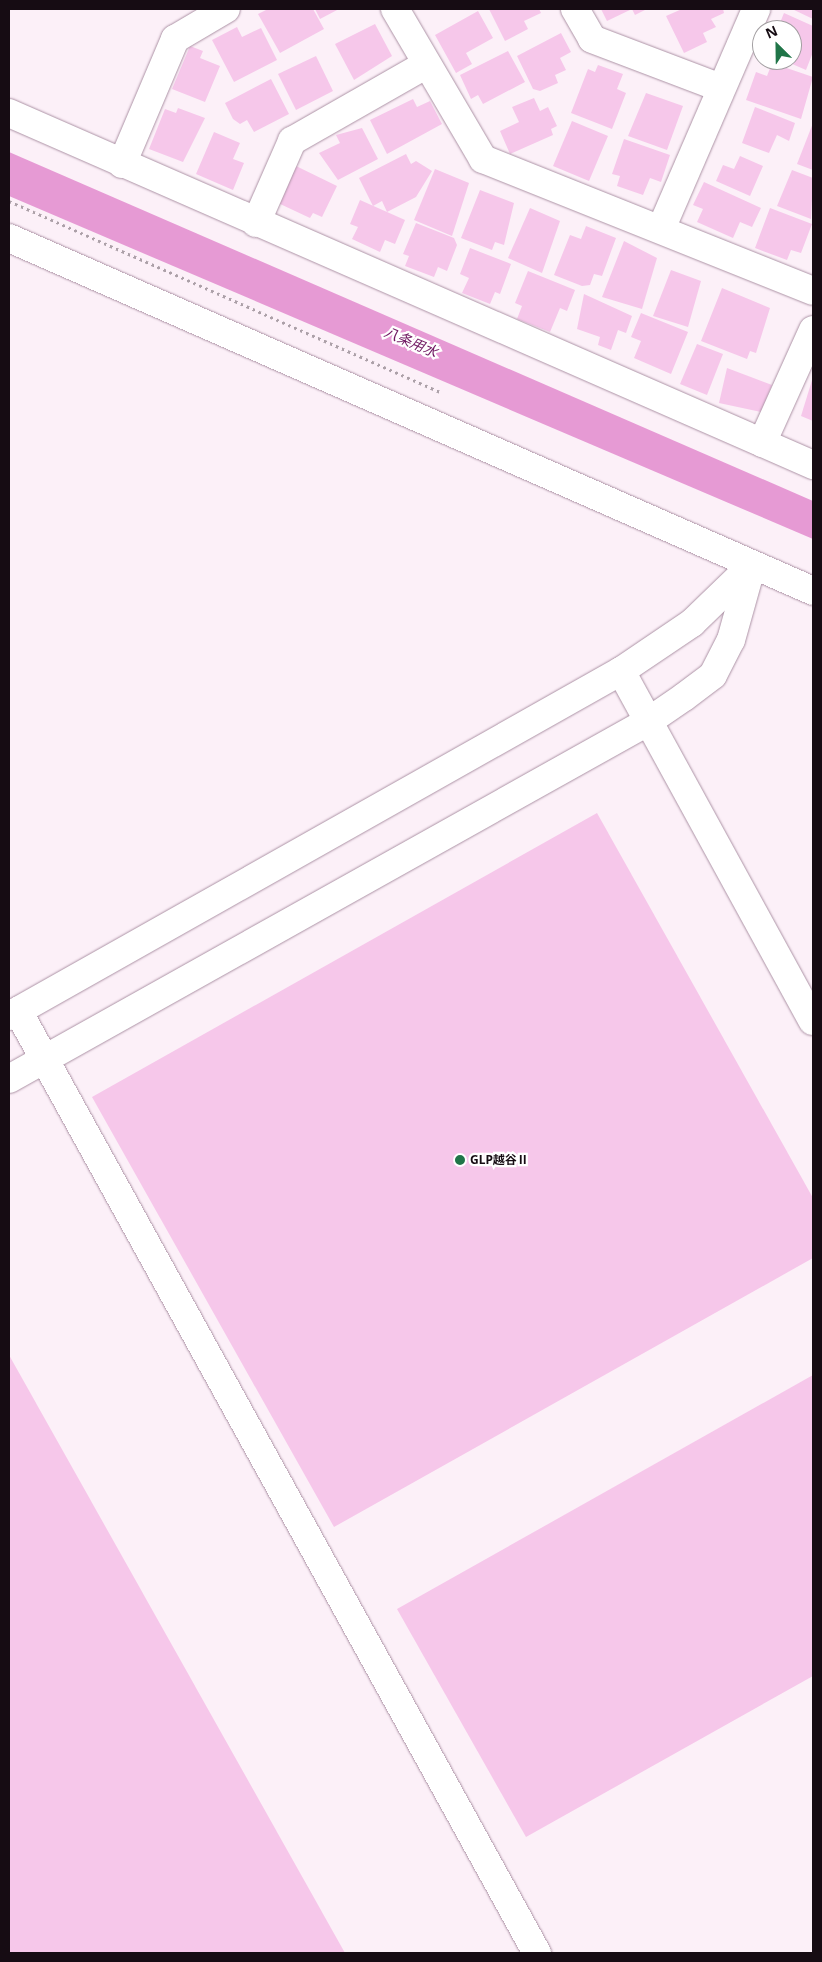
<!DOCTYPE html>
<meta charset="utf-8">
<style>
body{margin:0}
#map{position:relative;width:822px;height:1962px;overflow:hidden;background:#fcf0f8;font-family:"Noto Sans","Noto Sans JP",sans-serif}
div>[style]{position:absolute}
.water>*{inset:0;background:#e69ad4}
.building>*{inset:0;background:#f6c7ea}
.path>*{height:3px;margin-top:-1.5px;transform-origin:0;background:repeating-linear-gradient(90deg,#aca0a8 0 2.5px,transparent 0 6.5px)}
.roads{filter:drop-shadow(0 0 1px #ac92a5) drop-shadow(0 0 1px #ac92a5)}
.street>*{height:28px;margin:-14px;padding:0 14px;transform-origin:14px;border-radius:14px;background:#fff}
.secondary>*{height:28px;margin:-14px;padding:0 14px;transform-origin:14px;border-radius:14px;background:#fff}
.dots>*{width:14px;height:14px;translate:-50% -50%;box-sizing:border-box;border:2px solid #fff;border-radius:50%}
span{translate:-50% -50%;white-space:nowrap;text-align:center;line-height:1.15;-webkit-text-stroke:4.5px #fff;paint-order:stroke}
.poi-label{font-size:12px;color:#160c13;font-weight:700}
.left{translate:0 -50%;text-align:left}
.water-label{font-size:14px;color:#6f1761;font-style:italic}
.frame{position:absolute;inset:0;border:10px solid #160c13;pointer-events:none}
.north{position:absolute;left:752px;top:20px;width:50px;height:50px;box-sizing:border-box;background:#fff;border:1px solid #a29ea1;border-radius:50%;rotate:337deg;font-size:14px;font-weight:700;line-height:20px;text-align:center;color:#160c13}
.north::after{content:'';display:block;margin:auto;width:18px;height:22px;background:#207548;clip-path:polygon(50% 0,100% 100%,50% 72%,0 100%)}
</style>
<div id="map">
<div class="water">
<i style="clip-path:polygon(9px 152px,813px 501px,813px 539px,9px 196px)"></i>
</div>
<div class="building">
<i style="clip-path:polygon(268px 9px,313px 9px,324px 29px,280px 53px,258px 14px)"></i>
<i style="clip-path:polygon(315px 9px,339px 9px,320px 19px)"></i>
<i style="clip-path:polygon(489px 9px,539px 9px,541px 13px,524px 21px,528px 29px,505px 41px)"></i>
<i style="clip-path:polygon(601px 9px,647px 9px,635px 15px,632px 9px,607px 21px)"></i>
<i style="clip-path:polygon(682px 9px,723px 9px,724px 13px,711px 19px,716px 27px,703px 33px,707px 42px,684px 53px,666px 16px)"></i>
<i style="clip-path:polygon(792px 9px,813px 9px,813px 19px)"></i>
<i style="clip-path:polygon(478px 11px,493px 38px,466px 53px,472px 64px,456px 73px,435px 35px)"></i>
<i style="clip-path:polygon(784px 13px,813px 26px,813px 52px,806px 70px,783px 60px,792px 60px,792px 30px,777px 30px)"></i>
<i style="clip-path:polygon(375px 24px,392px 56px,354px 80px,335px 44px)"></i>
<i style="clip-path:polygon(237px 27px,242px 37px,261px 28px,277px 60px,234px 82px,212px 40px)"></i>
<i style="clip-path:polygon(561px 33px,571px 52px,560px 58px,566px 70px,555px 75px,558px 83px,540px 91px,533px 89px,517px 56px)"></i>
<i style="clip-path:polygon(190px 46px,203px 51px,200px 58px,220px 66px,205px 102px,172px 89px)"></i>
<i style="clip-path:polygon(508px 51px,525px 82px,483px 104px,478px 95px,471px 99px,460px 75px)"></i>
<i style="clip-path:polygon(316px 56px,333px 91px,296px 110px,278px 74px)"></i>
<i style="clip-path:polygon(772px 63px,813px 77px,801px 119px,746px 100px,756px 72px,767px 76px)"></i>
<i style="clip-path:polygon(598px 65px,623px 74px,617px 89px,626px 93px,612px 129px,571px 113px,588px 69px,595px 72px)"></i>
<i style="clip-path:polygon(271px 79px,289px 114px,254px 132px,247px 120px,240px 124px,233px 119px,225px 103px)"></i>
<i style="clip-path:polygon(646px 93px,683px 106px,667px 150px,628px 136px)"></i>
<i style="clip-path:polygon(534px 98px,540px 111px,548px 107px,557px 126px,551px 129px,553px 135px,510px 154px,500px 131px,519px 122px,512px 107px)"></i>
<i style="clip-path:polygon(413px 99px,417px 107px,430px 101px,442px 124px,387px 154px,370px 120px)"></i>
<i style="clip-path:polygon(755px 107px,795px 123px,789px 141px,777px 135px,769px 153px,742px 143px)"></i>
<i style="clip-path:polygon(178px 108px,205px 118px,183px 162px,149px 149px,165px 109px,176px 113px)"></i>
<i style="clip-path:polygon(572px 121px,608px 136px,589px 181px,553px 166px)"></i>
<i style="clip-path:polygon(813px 123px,813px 170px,797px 164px)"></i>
<i style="clip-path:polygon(362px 128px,378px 159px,338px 180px,319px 153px,340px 143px,336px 135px)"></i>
<i style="clip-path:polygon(214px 132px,240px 143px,233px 159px,244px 163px,233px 190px,196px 174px)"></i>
<i style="clip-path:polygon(624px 139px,670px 155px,661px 182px,650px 178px,643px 195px,617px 186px,620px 176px,612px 174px)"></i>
<i style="clip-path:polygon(406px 154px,411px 164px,416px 161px,432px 171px,416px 197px,387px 212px,405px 220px,395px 244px,385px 240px,380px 252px,352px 239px,358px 227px,350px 224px,360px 200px,387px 212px,382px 201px,373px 206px,359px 178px)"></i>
<i style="clip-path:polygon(740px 156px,763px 166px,750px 196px,716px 181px,723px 165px,734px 169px)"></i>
<i style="clip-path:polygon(296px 166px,337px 186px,322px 217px,313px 213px,310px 218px,278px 203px)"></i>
<i style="clip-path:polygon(435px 169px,469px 183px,452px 236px,414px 220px)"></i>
<i style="clip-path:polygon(792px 170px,813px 178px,811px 219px,777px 206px)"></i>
<i style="clip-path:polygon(704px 182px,761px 208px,752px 227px,740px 222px,733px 238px,697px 222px,703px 209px,693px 205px)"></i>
<i style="clip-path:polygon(480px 190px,514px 203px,504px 245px,495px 242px,492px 250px,461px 238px)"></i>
<i style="clip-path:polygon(530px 208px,560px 221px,542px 273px,508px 258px)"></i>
<i style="clip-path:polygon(770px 208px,812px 224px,801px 253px,791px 250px,787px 260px,755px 248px)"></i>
<i style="clip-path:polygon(416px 223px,454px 238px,457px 245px,447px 271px,438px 267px,434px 277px,405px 266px,409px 256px,403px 254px)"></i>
<i style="clip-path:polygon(586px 226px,616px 238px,602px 276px,594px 274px,590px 285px,582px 286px,554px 275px,570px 235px,581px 239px)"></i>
<i style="clip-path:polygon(624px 241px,657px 258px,642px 309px,602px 297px)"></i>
<i style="clip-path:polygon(470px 248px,511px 264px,500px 294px,495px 292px,490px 304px,462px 293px,469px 278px,460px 274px)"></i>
<i style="clip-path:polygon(671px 270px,701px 281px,688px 327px,653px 316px)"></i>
<i style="clip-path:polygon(528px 271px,575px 290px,567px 311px,560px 308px,550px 332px,517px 319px,522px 306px,515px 303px)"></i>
<i style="clip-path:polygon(722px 288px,770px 308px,756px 353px,750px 351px,747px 359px,701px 341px)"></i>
<i style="clip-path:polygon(584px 294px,632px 316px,626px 333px,618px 330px,611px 350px,598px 345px,600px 337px,577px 329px)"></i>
<i style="clip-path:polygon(641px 313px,688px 332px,671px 374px,634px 358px,641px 341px,631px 337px)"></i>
<i style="clip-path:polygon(697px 344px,723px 354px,707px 395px,680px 384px)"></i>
<i style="clip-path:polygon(727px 368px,772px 385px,761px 412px,719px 403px)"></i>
<i style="clip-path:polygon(813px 377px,813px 421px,801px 416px)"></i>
<i style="clip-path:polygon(597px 813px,813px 1198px,813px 1258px,334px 1527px,92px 1097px)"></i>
<i style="clip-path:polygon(9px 1355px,345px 1953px,9px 1953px)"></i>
<i style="clip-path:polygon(813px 1375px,813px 1676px,526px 1837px,397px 1609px)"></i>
</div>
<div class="path">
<i style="left:9px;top:201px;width:472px;rotate:23.9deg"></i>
</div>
<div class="roads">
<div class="street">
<i style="left:395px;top:9px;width:174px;rotate:59.6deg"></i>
<i style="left:483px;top:159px;width:355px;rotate:21.8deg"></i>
<i style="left:575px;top:9px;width:34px;rotate:60deg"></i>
<i style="left:592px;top:39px;width:138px;rotate:20.8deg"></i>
<i style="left:9px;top:113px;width:878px;rotate:23.64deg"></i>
<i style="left:122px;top:164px;width:136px;rotate:-67deg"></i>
<i style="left:175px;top:39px;width:59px;rotate:-30.5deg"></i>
<i style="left:256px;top:223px;width:90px;rotate:-66.3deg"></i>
<i style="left:292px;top:141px;width:155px;rotate:-29.7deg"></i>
<i style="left:661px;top:229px;width:240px;rotate:-66.6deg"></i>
<i style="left:762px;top:443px;width:124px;rotate:-65.7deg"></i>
</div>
<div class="secondary">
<i style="left:9px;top:238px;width:878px;rotate:23.7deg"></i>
<i style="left:621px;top:671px;width:399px;rotate:61.3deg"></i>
<i style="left:18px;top:1011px;width:1076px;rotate:61.15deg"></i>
<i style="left:9px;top:1016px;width:703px;rotate:-29.41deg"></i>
<i style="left:621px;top:671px;width:86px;rotate:-34.1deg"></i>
<i style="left:692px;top:623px;width:82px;rotate:-44deg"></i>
<i style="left:9px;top:1079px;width:733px;rotate:-29.22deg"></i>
<i style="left:649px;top:721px;width:42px;rotate:-34.4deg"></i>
<i style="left:684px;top:697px;width:36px;rotate:-37deg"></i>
<i style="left:713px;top:675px;width:39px;rotate:-63deg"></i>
<i style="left:731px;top:640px;width:78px;rotate:-74.4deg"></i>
</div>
</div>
<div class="dots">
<i style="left:460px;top:1160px;background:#207548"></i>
</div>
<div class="poi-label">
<span class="left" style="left:470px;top:1160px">GLP越谷Ⅱ</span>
</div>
<div class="water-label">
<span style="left:411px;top:342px;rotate:23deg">八条用水</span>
</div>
<div class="frame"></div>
<div class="north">N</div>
</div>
